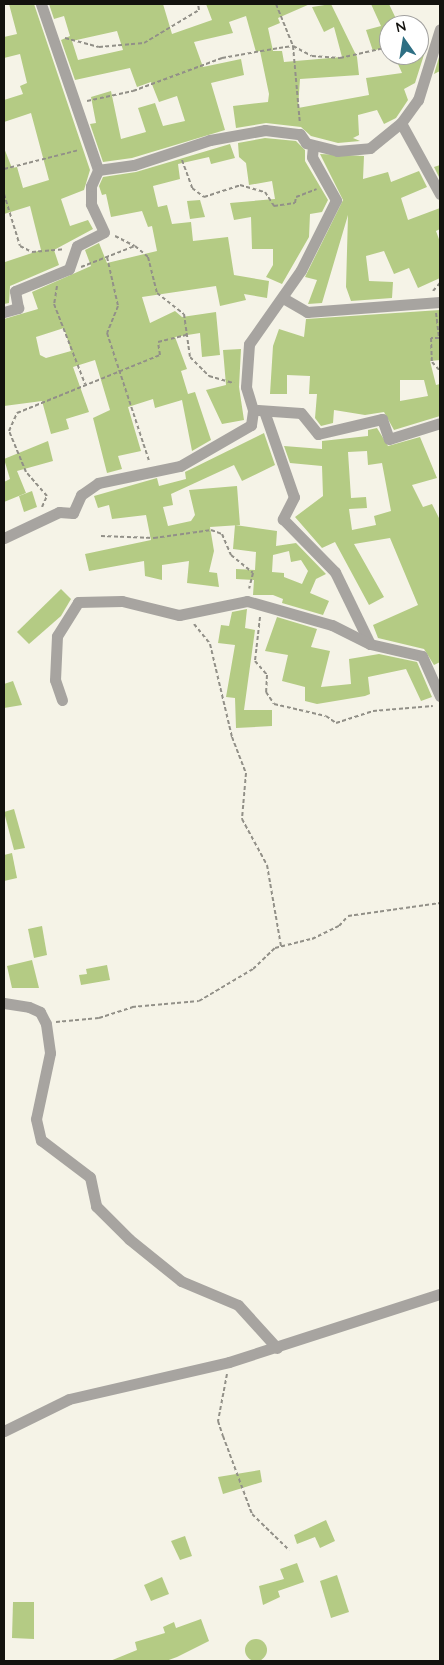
<!DOCTYPE html>
<style>
body{margin:0}
#map{position:relative;width:444px;height:1665px;overflow:hidden;background:#f5f3e7;font-family:Quicksand,sans-serif}
div>[style]{position:absolute}
.building>*{inset:0;background:#b4cb84}
.round{border-radius:50%}
.path>*{height:2px;margin-top:-1px;transform-origin:0;background:repeating-linear-gradient(90deg,#929088 0 4px,transparent 0 6.5px)}
.minor>*{height:11px;margin:-5.5px;padding:0 5.5px;transform-origin:5.5px;border-radius:5.5px;background:#a7a4a0}
span{translate:-50% -50%;white-space:nowrap;text-align:center;line-height:1.15;-webkit-text-stroke:4px #fff;paint-order:stroke}
.frame{position:absolute;inset:0;border:5px solid #13120e;pointer-events:none}
.north{position:absolute;left:379px;top:15px;width:50px;height:50px;box-sizing:border-box;background:#fff;border:1px solid #a1a09f;border-radius:50%;rotate:347deg;font-size:14px;font-weight:700;line-height:20px;text-align:center;color:#13120e}
.north::after{content:'';display:block;margin:auto;width:18px;height:22px;background:#2e6f83;clip-path:polygon(50% 0,100% 100%,50% 72%,0 100%)}
</style>
<div id="map">
<div class="building">
<i style="clip-path:polygon(9px 4px,34px 4px,90px 170px,84px 190px,61px 199px,70px 226px,88px 220px,93px 229px,54px 250px,59px 265px,10px 286px,9px 303px,4px 304px,5px 262px,41px 250px,30px 206px,4px 214px,4px 148px,12px 168px,17px 167px,23px 188px,49px 180px,31px 113px,4px 122px,4px 100px,23px 94px,20px 86px,27px 83px,20px 54px,4px 58px,4px 37px,17px 34px)"></i>
<i style="clip-path:polygon(evenodd,49px 4px,163px 4px,172px 34px,212px 20px,206px 4px,310px 4px,278px 18px,280px 23px,268px 28px,273px 51px,282px 51px,284px 62px,342px 57px,334px 27px,324px 32px,312px 7px,331px 4px,357px 57px,359px 75px,300px 79px,298px 108px,369px 95px,366px 78px,402px 73px,394px 55px,419px 55px,419px 42px,429px 39px,415px 83px,404px 89px,408px 100px,396px 118px,384px 124px,377px 110px,358px 115px,359px 135px,353px 138px,360px 141px,338px 143px,311px 136px,301px 127px,266px 123px,236px 128px,233px 106px,268px 102px,269px 94px,260px 51px,256px 52px,246px 16px,229px 22px,233px 33px,194px 42px,203px 67px,241px 59px,244px 75px,211px 83px,225px 130px,132px 158px,103px 162px,90px 124px,96px 123px,91px 97px,111px 91px,121px 139px,146px 132px,138px 108px,155px 103px,163px 126px,185px 121px,177px 96px,159px 102px,151px 82px,137px 87px,130px 68px,75px 80px,61px 40px,70px 36px,64px 16px,54px 19px,49px 4px,117px 31px,123px 50px,78px 60px,72px 41px,117px 31px)"></i>
<i style="clip-path:polygon(371px 4px,389px 4px,399px 25px,389px 25px,389px 42px,384px 38px,387px 46px,373px 51px,366px 30px,381px 26px)"></i>
<i style="clip-path:polygon(440px 54px,440px 71px,434px 74px)"></i>
<i style="clip-path:polygon(265px 138px,296px 141px,305px 150px,305px 161px,328px 200px,322px 212px,310px 214px,309px 237px,282px 284px,266px 277px,273px 265px,273px 249px,252px 249px,251px 217px,234px 220px,230px 203px,275px 199px,272px 181px,249px 185px,246px 163px,239px 157px,238px 143px)"></i>
<i style="clip-path:polygon(evenodd,230px 144px,235px 158px,211px 164px,209px 157px,178px 164px,180px 179px,153px 186px,158px 207px,167px 205px,172px 224px,191px 222px,193px 241px,228px 237px,234px 275px,269px 281px,267px 298px,244px 294px,246px 300px,220px 306px,216px 286px,142px 297px,150px 323px,175px 311px,182px 317px,216px 312px,220px 355px,202px 357px,200px 333px,175px 337px,187px 369px,181px 371px,188px 394px,195px 392px,211px 440px,192px 451px,182px 400px,155px 408px,153px 399px,128px 407px,141px 451px,118px 456px,122px 469px,107px 473px,93px 418px,110px 410px,95px 360px,73px 367px,89px 412px,66px 419px,69px 429px,51px 434px,42px 401px,4px 406px,4px 319px,38px 309px,32px 292px,91px 266px,85px 250px,99px 243px,107px 263px,157px 251px,152px 226px,148px 227px,142px 211px,111px 217px,106px 194px,102px 195px,99px 186px,103px 177px,136px 172px,230px 144px,64px 328px,71px 351px,46px 358px,40px 355px,36px 337px,64px 328px)"></i>
<i style="clip-path:polygon(320px 154px,364px 156px,363px 179px,388px 172px,391px 182px,419px 171px,427px 187px,401px 198px,408px 220px,440px 208px,440px 229px,436px 231px,440px 242px,440px 278px,418px 288px,409px 268px,394px 274px,384px 251px,366px 256px,369px 281px,393px 282px,392px 298px,351px 301px,346px 287px,348px 215px,322px 303px,308px 304px,317px 280px,305px 277px,343px 200px)"></i>
<i style="clip-path:polygon(440px 165px,440px 179px,434px 167px)"></i>
<i style="clip-path:polygon(200px 200px,205px 217px,190px 219px,187px 201px)"></i>
<i style="clip-path:polygon(evenodd,440px 310px,440px 360px,430px 361px,436px 385px,440px 384px,440px 416px,394px 430px,384px 412px,365px 415px,334px 410px,333px 423px,321px 426px,315px 418px,317px 394px,309px 394px,310px 376px,287px 375px,287px 394px,270px 394px,273px 346px,279px 329px,304px 337px,306px 319px,440px 310px,400px 380px,424px 380px,428px 396px,400px 401px,400px 380px)"></i>
<i style="clip-path:polygon(241px 349px,239px 387px,244px 420px,222px 424px,206px 390px,226px 385px,223px 350px)"></i>
<i style="clip-path:polygon(evenodd,377px 428px,388px 446px,420px 437px,437px 478px,412px 485px,423px 507px,432px 504px,440px 520px,440px 662px,434px 665px,424px 649px,378px 638px,373px 625px,418px 605px,390px 538px,354px 544px,384px 597px,369px 605px,335px 542px,322px 548px,295px 517px,323px 496px,322px 466px,290px 463px,284px 446px,322px 449px,322px 441px,368px 436px,368px 430px,377px 428px,367px 451px,368px 465px,382px 463px,391px 511px,374px 516px,376px 525px,352px 530px,349px 509px,367px 508px,366px 497px,351px 498px,348px 452px,367px 451px)"></i>
<i style="clip-path:polygon(264px 433px,275px 465px,242px 481px,234px 465px,171px 494px,173px 505px,163px 507px,168px 526px,191px 521px,195px 515px,189px 490px,237px 486px,240px 525px,210px 527px,214px 551px,209px 572px,217px 573px,219px 587px,187px 583px,189px 561px,162px 565px,162px 580px,145px 576px,144px 561px,89px 571px,85px 554px,151px 540px,146px 515px,112px 519px,109px 505px,98px 508px,94px 496px,157px 478px,159px 486px,186px 479px,185px 472px)"></i>
<i style="clip-path:polygon(48px 441px,53px 461px,17px 471px,26px 493px,4px 502px,4px 482px,10px 479px,4px 459px)"></i>
<i style="clip-path:polygon(32px 491px,37px 507px,24px 512px,19px 496px)"></i>
<i style="clip-path:polygon(evenodd,235px 525px,277px 531px,276px 546px,296px 543px,326px 574px,316px 579px,310px 593px,329px 601px,323px 615px,282px 603px,283px 599px,273px 595px,253px 595px,254px 580px,236px 579px,236px 569px,255px 570px,256px 552px,233px 549px,235px 525px,289px 551px,291px 562px,301px 560px,308px 571px,302px 584px,284px 577px,284px 573px,272px 572px,273px 555px,289px 551px)"></i>
<i style="clip-path:polygon(61px 589px,71px 599px,61px 616px,29px 644px,17px 632px)"></i>
<i style="clip-path:polygon(247px 609px,245px 628px,255px 630px,244px 710px,272px 710px,272px 726px,236px 728px,235px 698px,226px 697px,235px 645px,218px 643px,221px 625px,229px 626px,232px 612px)"></i>
<i style="clip-path:polygon(277px 617px,317px 629px,311px 647px,330px 651px,321px 687px,351px 684px,349px 659px,379px 654px,417px 662px,432px 697px,421px 701px,406px 669px,368px 677px,370px 694px,365px 696px,317px 704px,305px 701px,305px 687px,282px 681px,288px 655px,265px 651px)"></i>
<i style="clip-path:polygon(13px 681px,22px 705px,4px 708px,4px 684px)"></i>
<i style="clip-path:polygon(14px 809px,25px 848px,14px 850px,4px 812px)"></i>
<i style="clip-path:polygon(12px 853px,17px 878px,4px 881px,4px 855px)"></i>
<i style="clip-path:polygon(42px 926px,47px 955px,34px 958px,28px 929px)"></i>
<i style="clip-path:polygon(32px 960px,39px 988px,12px 988px,7px 966px)"></i>
<i style="clip-path:polygon(107px 965px,110px 980px,81px 985px,79px 975px,87px 974px,86px 969px)"></i>
<i style="clip-path:polygon(260px 1470px,262px 1482px,223px 1494px,218px 1477px)"></i>
<i style="clip-path:polygon(326px 1520px,335px 1541px,320px 1548px,315px 1537px,297px 1544px,294px 1535px)"></i>
<i style="clip-path:polygon(185px 1536px,192px 1556px,180px 1560px,171px 1541px)"></i>
<i style="clip-path:polygon(297px 1563px,304px 1582px,278px 1591px,280px 1597px,263px 1605px,259px 1586px,284px 1579px,280px 1569px)"></i>
<i style="clip-path:polygon(337px 1575px,349px 1612px,331px 1618px,320px 1581px)"></i>
<i style="clip-path:polygon(162px 1577px,169px 1594px,151px 1601px,144px 1585px)"></i>
<i style="clip-path:polygon(13px 1602px,34px 1602px,34px 1639px,12px 1638px)"></i>
<i style="clip-path:polygon(201px 1619px,209px 1641px,177px 1657px,166px 1661px,110px 1661px,137px 1650px,135px 1642px,165px 1633px,163px 1627px,174px 1622px,176px 1628px)"></i>
<i class="round" style="left:245px;top:1639px;width:22px;height:22px"></i>
</div>
<div class="path">
<i style="left:276px;top:4px;width:45px;rotate:68deg"></i>
<i style="left:293px;top:46px;width:78px;rotate:84.9deg"></i>
<i style="left:419px;top:32px;width:7px;rotate:-8deg"></i>
<i style="left:65px;top:38px;width:35px;rotate:15deg"></i>
<i style="left:99px;top:47px;width:45px;rotate:-5.1deg"></i>
<i style="left:144px;top:43px;width:64px;rotate:-31deg"></i>
<i style="left:199px;top:10px;width:6px;rotate:-99deg"></i>
<i style="left:87px;top:101px;width:47px;rotate:-12.3deg"></i>
<i style="left:133px;top:91px;width:95px;rotate:-20.3deg"></i>
<i style="left:222px;top:58px;width:58px;rotate:-10deg"></i>
<i style="left:279px;top:48px;width:14px;rotate:-8deg"></i>
<i style="left:293px;top:46px;width:21px;rotate:28deg"></i>
<i style="left:312px;top:56px;width:28px;rotate:4deg"></i>
<i style="left:340px;top:58px;width:50px;rotate:-12.7deg"></i>
<i style="left:182px;top:160px;width:30px;rotate:70deg"></i>
<i style="left:192px;top:188px;width:15px;rotate:37deg"></i>
<i style="left:204px;top:197px;width:38px;rotate:-18deg"></i>
<i style="left:240px;top:185px;width:26px;rotate:16deg"></i>
<i style="left:265px;top:192px;width:17px;rotate:57deg"></i>
<i style="left:274px;top:206px;width:21px;rotate:-8deg"></i>
<i style="left:295px;top:203px;width:6px;rotate:-81deg"></i>
<i style="left:296px;top:197px;width:22px;rotate:-21deg"></i>
<i style="left:4px;top:169px;width:77px;rotate:-14.2deg"></i>
<i style="left:4px;top:194px;width:54px;rotate:72.9deg"></i>
<i style="left:20px;top:246px;width:13px;rotate:27deg"></i>
<i style="left:32px;top:252px;width:32px;rotate:-5deg"></i>
<i style="left:115px;top:236px;width:22px;rotate:27deg"></i>
<i style="left:107px;top:257px;width:50px;rotate:77.3deg"></i>
<i style="left:118px;top:306px;width:29px;rotate:112deg"></i>
<i style="left:107px;top:333px;width:135px;rotate:71.8deg"></i>
<i style="left:81px;top:267px;width:58px;rotate:-21.3deg"></i>
<i style="left:135px;top:246px;width:17px;rotate:40deg"></i>
<i style="left:148px;top:257px;width:37px;rotate:76deg"></i>
<i style="left:157px;top:293px;width:34px;rotate:38deg"></i>
<i style="left:184px;top:314px;width:43px;rotate:82.1deg"></i>
<i style="left:190px;top:357px;width:27px;rotate:45deg"></i>
<i style="left:209px;top:376px;width:26px;rotate:16deg"></i>
<i style="left:57px;top:286px;width:18px;rotate:99deg"></i>
<i style="left:54px;top:304px;width:86px;rotate:68.8deg"></i>
<i style="left:433px;top:291px;width:11px;rotate:-49deg"></i>
<i style="left:436px;top:313px;width:25px;rotate:83deg"></i>
<i style="left:439px;top:338px;width:8px;rotate:180deg"></i>
<i style="left:431px;top:338px;width:24px;rotate:88deg"></i>
<i style="left:432px;top:362px;width:12px;rotate:48deg"></i>
<i style="left:42px;top:507px;width:12px;rotate:-66deg"></i>
<i style="left:47px;top:496px;width:32px;rotate:-131deg"></i>
<i style="left:26px;top:472px;width:44px;rotate:-112.5deg"></i>
<i style="left:9px;top:431px;width:20px;rotate:-66deg"></i>
<i style="left:17px;top:413px;width:154px;rotate:-22.1deg"></i>
<i style="left:160px;top:355px;width:13px;rotate:-99deg"></i>
<i style="left:158px;top:342px;width:30px;rotate:-14deg"></i>
<i style="left:101px;top:536px;width:53px;rotate:2.2deg"></i>
<i style="left:154px;top:538px;width:58px;rotate:-8deg"></i>
<i style="left:211px;top:530px;width:12px;rotate:20deg"></i>
<i style="left:222px;top:534px;width:23px;rotate:67deg"></i>
<i style="left:231px;top:555px;width:28px;rotate:39deg"></i>
<i style="left:253px;top:573px;width:16px;rotate:104deg"></i>
<i style="left:260px;top:617px;width:44px;rotate:96.5deg"></i>
<i style="left:255px;top:661px;width:18px;rotate:49deg"></i>
<i style="left:267px;top:675px;width:17px;rotate:93deg"></i>
<i style="left:266px;top:692px;width:14px;rotate:56deg"></i>
<i style="left:274px;top:704px;width:53px;rotate:13deg"></i>
<i style="left:326px;top:716px;width:12px;rotate:35deg"></i>
<i style="left:336px;top:723px;width:39px;rotate:-18deg"></i>
<i style="left:373px;top:711px;width:60px;rotate:-4.8deg"></i>
<i style="left:194px;top:624px;width:26px;rotate:51deg"></i>
<i style="left:210px;top:644px;width:96px;rotate:76.7deg"></i>
<i style="left:232px;top:737px;width:39px;rotate:69deg"></i>
<i style="left:246px;top:773px;width:46px;rotate:95deg"></i>
<i style="left:242px;top:819px;width:52px;rotate:61.5deg"></i>
<i style="left:267px;top:865px;width:82px;rotate:80.2deg"></i>
<i style="left:56px;top:1022px;width:43px;rotate:-5.3deg"></i>
<i style="left:99px;top:1018px;width:35px;rotate:-18deg"></i>
<i style="left:132px;top:1007px;width:67px;rotate:-5.1deg"></i>
<i style="left:199px;top:1001px;width:63px;rotate:-30.7deg"></i>
<i style="left:253px;top:969px;width:30px;rotate:-44deg"></i>
<i style="left:275px;top:948px;width:38px;rotate:-14deg"></i>
<i style="left:312px;top:939px;width:30px;rotate:-26deg"></i>
<i style="left:339px;top:926px;width:13px;rotate:-48deg"></i>
<i style="left:348px;top:916px;width:93px;rotate:-8deg"></i>
<i style="left:227px;top:1374px;width:48px;rotate:100.8deg"></i>
<i style="left:218px;top:1421px;width:16px;rotate:72deg"></i>
<i style="left:223px;top:1436px;width:83px;rotate:69.6deg"></i>
<i style="left:252px;top:1514px;width:52px;rotate:44.2deg"></i>
</div>
<div class="minor">
<i style="left:41px;top:4px;width:176px;rotate:71deg"></i>
<i style="left:98px;top:170px;width:36px;rotate:-8deg"></i>
<i style="left:134px;top:165px;width:80px;rotate:-18.2deg"></i>
<i style="left:210px;top:140px;width:56px;rotate:-10.3deg"></i>
<i style="left:265px;top:130px;width:35px;rotate:7deg"></i>
<i style="left:300px;top:134px;width:11px;rotate:56deg"></i>
<i style="left:306px;top:143px;width:32px;rotate:14deg"></i>
<i style="left:337px;top:151px;width:33px;rotate:-5deg"></i>
<i style="left:370px;top:148px;width:40px;rotate:-39deg"></i>
<i style="left:401px;top:123px;width:29px;rotate:-54deg"></i>
<i style="left:418px;top:100px;width:74px;rotate:-72.8deg"></i>
<i style="left:401px;top:123px;width:81px;rotate:61.2deg"></i>
<i style="left:283px;top:298px;width:28px;rotate:30deg"></i>
<i style="left:307px;top:312px;width:133px;rotate:-4.3deg"></i>
<i style="left:4px;top:312px;width:15px;rotate:-16deg"></i>
<i style="left:18px;top:308px;width:17px;rotate:-100deg"></i>
<i style="left:15px;top:291px;width:58px;rotate:-22.2deg"></i>
<i style="left:69px;top:269px;width:24px;rotate:-71deg"></i>
<i style="left:77px;top:246px;width:30px;rotate:-27deg"></i>
<i style="left:104px;top:232px;width:31px;rotate:-115deg"></i>
<i style="left:91px;top:204px;width:18px;rotate:-90deg"></i>
<i style="left:91px;top:186px;width:17px;rotate:-66deg"></i>
<i style="left:258px;top:410px;width:43px;rotate:4deg"></i>
<i style="left:301px;top:413px;width:27px;rotate:51deg"></i>
<i style="left:318px;top:434px;width:66px;rotate:-13.2deg"></i>
<i style="left:382px;top:419px;width:21px;rotate:71deg"></i>
<i style="left:389px;top:439px;width:53px;rotate:-17.4deg"></i>
<i style="left:264px;top:411px;width:91px;rotate:70.8deg"></i>
<i style="left:294px;top:497px;width:25px;rotate:117deg"></i>
<i style="left:283px;top:519px;width:74px;rotate:45.5deg"></i>
<i style="left:335px;top:572px;width:80px;rotate:64.1deg"></i>
<i style="left:370px;top:644px;width:53px;rotate:13deg"></i>
<i style="left:422px;top:656px;width:44px;rotate:65.8deg"></i>
<i style="left:4px;top:538px;width:61px;rotate:-25.3deg"></i>
<i style="left:59px;top:512px;width:14px;rotate:4deg"></i>
<i style="left:73px;top:513px;width:20px;rotate:-66deg"></i>
<i style="left:81px;top:495px;width:21px;rotate:-35deg"></i>
<i style="left:98px;top:483px;width:84px;rotate:-11.7deg"></i>
<i style="left:180px;top:466px;width:82px;rotate:-30deg"></i>
<i style="left:251px;top:425px;width:15px;rotate:-82deg"></i>
<i style="left:253px;top:410px;width:24px;rotate:-107deg"></i>
<i style="left:246px;top:387px;width:43px;rotate:-86deg"></i>
<i style="left:249px;top:344px;width:90px;rotate:-54.9deg"></i>
<i style="left:301px;top:270px;width:78px;rotate:-63.4deg"></i>
<i style="left:336px;top:200px;width:49px;rotate:-119.2deg"></i>
<i style="left:312px;top:157px;width:11px;rotate:-85deg"></i>
<i style="left:62px;top:700px;width:21px;rotate:-109deg"></i>
<i style="left:55px;top:680px;width:44px;rotate:-87.4deg"></i>
<i style="left:57px;top:636px;width:40px;rotate:-58deg"></i>
<i style="left:78px;top:602px;width:44px;rotate:-1.3deg"></i>
<i style="left:122px;top:601px;width:59px;rotate:13.8deg"></i>
<i style="left:179px;top:615px;width:69px;rotate:-11.6deg"></i>
<i style="left:247px;top:601px;width:88px;rotate:15.8deg"></i>
<i style="left:332px;top:625px;width:42px;rotate:26.6deg"></i>
<i style="left:4px;top:1003px;width:25px;rotate:9deg"></i>
<i style="left:29px;top:1007px;width:12px;rotate:24deg"></i>
<i style="left:40px;top:1012px;width:13px;rotate:63deg"></i>
<i style="left:46px;top:1024px;width:29px;rotate:82deg"></i>
<i style="left:50px;top:1053px;width:67px;rotate:102deg"></i>
<i style="left:36px;top:1119px;width:22px;rotate:77deg"></i>
<i style="left:41px;top:1140px;width:61px;rotate:37.1deg"></i>
<i style="left:90px;top:1177px;width:30px;rotate:78deg"></i>
<i style="left:96px;top:1206px;width:47px;rotate:45deg"></i>
<i style="left:129px;top:1239px;width:67px;rotate:38.9deg"></i>
<i style="left:181px;top:1281px;width:62px;rotate:22.8deg"></i>
<i style="left:238px;top:1305px;width:58px;rotate:47.8deg"></i>
<i style="left:4px;top:1431px;width:72px;rotate:-26.2deg"></i>
<i style="left:69px;top:1399px;width:164px;rotate:-13deg"></i>
<i style="left:229px;top:1362px;width:222px;rotate:-17.9deg"></i>
</div>
<div class="frame"></div>
<div class="north">N</div>
</div>
